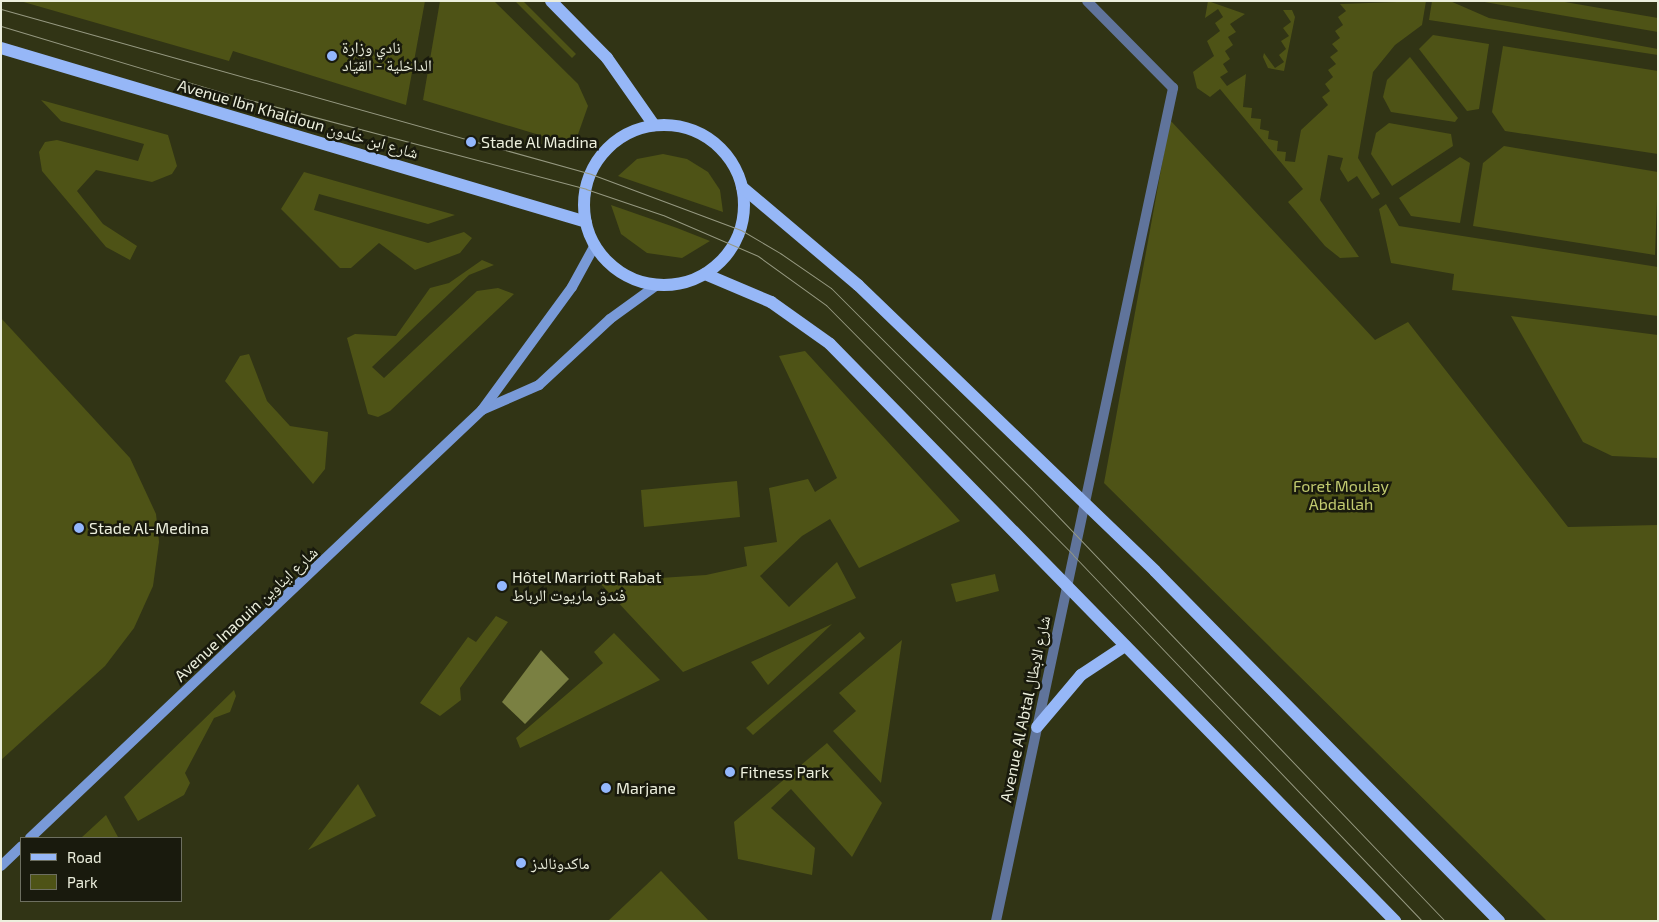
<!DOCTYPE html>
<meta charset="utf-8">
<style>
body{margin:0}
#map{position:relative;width:1659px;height:922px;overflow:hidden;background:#313415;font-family:"Exo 2","Noto Naskh Arabic",sans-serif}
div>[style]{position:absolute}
.green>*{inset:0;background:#4e5316}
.water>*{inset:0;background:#7a8042}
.minor>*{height:10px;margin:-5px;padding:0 5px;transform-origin:5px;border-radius:5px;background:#60749b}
.secondary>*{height:10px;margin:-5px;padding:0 5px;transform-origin:5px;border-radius:5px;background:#799ad8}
.primary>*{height:12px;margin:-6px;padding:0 6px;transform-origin:6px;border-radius:6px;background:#96b7f7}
.primary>.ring{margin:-6px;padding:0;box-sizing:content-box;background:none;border:12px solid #96b7f7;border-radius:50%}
.tram>*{height:1px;margin:-0.5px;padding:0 0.5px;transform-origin:0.5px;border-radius:0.5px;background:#969981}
.dots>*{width:14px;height:14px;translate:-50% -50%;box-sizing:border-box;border:2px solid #191a0d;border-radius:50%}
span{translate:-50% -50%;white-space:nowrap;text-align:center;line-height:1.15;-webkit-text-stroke:5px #191a0d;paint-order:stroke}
.poi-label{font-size:16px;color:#ecefdd}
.left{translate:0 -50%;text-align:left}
.street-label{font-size:16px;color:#ecefdd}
.park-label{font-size:16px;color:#c1ca6f}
.frame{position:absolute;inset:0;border:2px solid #ecefdd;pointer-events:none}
.legend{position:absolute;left:20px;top:837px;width:162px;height:65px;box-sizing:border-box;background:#191a0d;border:1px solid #6d6f60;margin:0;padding:6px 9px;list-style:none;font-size:15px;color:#ecefdd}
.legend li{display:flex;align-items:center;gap:10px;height:25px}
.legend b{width:25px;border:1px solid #6d6f60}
</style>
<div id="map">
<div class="green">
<i style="clip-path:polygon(20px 1px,425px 1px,406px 105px,233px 51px,229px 61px)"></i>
<i style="clip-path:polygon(440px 1px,494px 1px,578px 84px,588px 106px,576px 140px,566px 143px,423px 100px)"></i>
<i style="clip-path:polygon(515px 1px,523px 1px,576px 54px,572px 58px)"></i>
<i style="clip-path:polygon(1208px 1px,1245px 14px,1230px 24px,1236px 32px,1228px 37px,1233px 45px,1225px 51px,1230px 59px,1223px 64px,1228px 72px,1220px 77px,1227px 86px,1246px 74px,1243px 107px,1252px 108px,1251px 118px,1261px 119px,1260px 129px,1269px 131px,1268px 139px,1278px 141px,1277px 151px,1286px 152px,1285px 161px,1295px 162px,1301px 130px,1328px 105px,1322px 97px,1330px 91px,1325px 84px,1333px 77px,1328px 70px,1336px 64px,1330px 57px,1338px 51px,1332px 44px,1340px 38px,1335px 31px,1343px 25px,1338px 17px,1346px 11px,1340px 4px,1426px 1px,1422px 25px,1395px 45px,1373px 72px,1358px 158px,1380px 194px,1372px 199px,1357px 176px,1348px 182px,1340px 169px,1343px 158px,1328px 155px,1320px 200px,1359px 257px,1340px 258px,1325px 246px,1288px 202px,1303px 189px,1220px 89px,1210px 97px,1197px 88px,1193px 72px,1214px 56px,1207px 41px,1220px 31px,1215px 23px,1223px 17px,1218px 9px,1205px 18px)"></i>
<i style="clip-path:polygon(1432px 1px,1450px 1px,1489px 18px,1658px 49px,1658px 55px,1429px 20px)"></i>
<i style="clip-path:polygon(1479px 1px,1559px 1px,1658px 18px,1658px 32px)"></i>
<i style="clip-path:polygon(1283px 10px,1292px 10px,1295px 17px,1284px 71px,1268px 68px,1263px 57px,1264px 53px,1275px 68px,1284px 62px,1279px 55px,1286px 49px,1281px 41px,1289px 36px,1283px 28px,1291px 22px)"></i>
<i style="clip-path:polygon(1433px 35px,1489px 44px,1479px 109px,1467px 111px,1419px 49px)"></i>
<i style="clip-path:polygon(1503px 46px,1658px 71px,1658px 154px,1505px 131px,1492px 112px)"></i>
<i style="clip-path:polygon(1410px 57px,1458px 118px,1455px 122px,1391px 112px,1383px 97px,1387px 80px)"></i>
<i style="clip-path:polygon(41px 100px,168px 135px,177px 166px,172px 174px,152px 182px,96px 170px,77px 191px,103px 224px,137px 246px,130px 260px,106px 247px,42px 171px,39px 152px,45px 142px,57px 140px,138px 161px,144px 144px,61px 121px)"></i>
<i style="clip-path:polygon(1170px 120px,1375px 340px,1408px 322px,1568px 527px,1658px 525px,1658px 921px,1547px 921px,1104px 483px)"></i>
<i style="clip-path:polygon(1389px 123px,1451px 134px,1453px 146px,1392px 186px,1371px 154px,1376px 133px)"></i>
<i style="clip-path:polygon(1504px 146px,1658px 172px,1655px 255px,1473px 226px,1483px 163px)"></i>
<i style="clip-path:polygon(663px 154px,687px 159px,708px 172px,720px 190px,723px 212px,618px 176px,637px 159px)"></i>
<i style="clip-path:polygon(1460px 157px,1470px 163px,1460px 223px,1411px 216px,1399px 198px)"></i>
<i style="clip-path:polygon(304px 172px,455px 215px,428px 224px,319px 194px,314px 210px,428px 243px,464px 232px,472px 238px,460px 253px,415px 270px,379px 243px,351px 268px,340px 268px,281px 209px)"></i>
<i style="clip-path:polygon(1386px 204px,1399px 226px,1658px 267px,1658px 316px,1452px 290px,1454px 274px,1391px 263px,1379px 209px)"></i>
<i style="clip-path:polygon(611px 205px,677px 228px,710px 241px,682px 258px,647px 253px,621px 234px)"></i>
<i style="clip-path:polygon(482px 260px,494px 265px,469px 275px,372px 367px,384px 378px,477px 291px,498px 288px,514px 294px,390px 411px,378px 417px,368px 414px,347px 338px,355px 334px,396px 336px,430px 288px,449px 283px)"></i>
<i style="clip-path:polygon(1511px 316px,1658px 335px,1658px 458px,1612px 456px,1583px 442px)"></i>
<i style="clip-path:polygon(1px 318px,130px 458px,156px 514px,159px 542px,153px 586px,134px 628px,105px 666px,1px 760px)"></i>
<i style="clip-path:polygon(805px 351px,960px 521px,859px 568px,830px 519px,802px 536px,760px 576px,789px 607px,837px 562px,856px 598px,683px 672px,599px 582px,706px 575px,747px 566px,744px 547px,777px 542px,769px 488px,808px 479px,815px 492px,837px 478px,779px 356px)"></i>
<i style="clip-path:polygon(249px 354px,267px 401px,290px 426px,328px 432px,325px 469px,313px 484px,225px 381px,240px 356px)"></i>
<i style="clip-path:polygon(737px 481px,740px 517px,644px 527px,641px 490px)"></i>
<i style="clip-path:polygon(995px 574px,999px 591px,956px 602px,951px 584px)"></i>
<i style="clip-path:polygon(496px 616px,508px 622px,460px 688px,461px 700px,440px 716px,420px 703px,468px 637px,476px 642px)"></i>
<i style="clip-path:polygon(832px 624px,768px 685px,751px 662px)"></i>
<i style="clip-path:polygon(860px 632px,865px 638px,753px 735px,746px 728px)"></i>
<i style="clip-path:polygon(614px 633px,660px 680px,520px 748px,516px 738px,603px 663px,594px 652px)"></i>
<i style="clip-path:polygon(902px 640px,881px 783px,833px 731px,856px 711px,839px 693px)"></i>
<i style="clip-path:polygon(234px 690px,236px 696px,230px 712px,214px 718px,185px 773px,190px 783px,184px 795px,138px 821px,124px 797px)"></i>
<i style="clip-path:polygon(827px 743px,882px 803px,852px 857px,791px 789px,771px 808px,815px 848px,812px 875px,738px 859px,734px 822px)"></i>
<i style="clip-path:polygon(358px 784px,376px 816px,308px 850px)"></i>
<i style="clip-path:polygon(106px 815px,118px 837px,81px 838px)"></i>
<i style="clip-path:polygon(661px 871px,709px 921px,608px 921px)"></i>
</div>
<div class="water">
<i style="clip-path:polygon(541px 650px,569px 679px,525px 724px,502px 702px)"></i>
</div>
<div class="minor">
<i style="left:996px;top:921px;width:852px;rotate:-78deg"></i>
<i style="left:1173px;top:88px;width:122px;rotate:-134.7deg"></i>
</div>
<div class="secondary">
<i style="left:482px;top:410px;width:62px;rotate:-23.7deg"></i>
<i style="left:539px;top:385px;width:97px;rotate:-42.9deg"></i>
<i style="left:610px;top:319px;width:58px;rotate:-35.9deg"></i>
<i style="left:30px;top:838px;width:622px;rotate:-43.44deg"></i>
<i style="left:482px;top:410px;width:152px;rotate:-53.8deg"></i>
<i style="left:572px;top:287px;width:48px;rotate:-61.3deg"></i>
<i style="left:1px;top:866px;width:28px;rotate:-44deg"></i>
</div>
<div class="primary">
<i style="left:551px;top:1px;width:80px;rotate:45.5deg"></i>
<i style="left:607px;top:58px;width:82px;rotate:55deg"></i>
<i style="left:1px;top:48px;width:610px;rotate:16.56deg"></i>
<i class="ring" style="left:584px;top:125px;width:148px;height:148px"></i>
<i style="left:742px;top:187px;width:152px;rotate:40.2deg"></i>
<i style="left:858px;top:285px;width:412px;rotate:43.9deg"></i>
<i style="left:1155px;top:571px;width:491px;rotate:45.5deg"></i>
<i style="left:705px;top:274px;width:72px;rotate:23deg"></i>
<i style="left:771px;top:302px;width:72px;rotate:35.4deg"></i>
<i style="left:830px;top:344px;width:808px;rotate:45.6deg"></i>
<i style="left:1037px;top:727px;width:68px;rotate:-49.8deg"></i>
<i style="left:1081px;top:675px;width:53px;rotate:-33.4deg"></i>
</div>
<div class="tram">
<i style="left:1px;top:9px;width:613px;rotate:15.62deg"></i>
<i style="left:591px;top:174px;width:160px;rotate:20.5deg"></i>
<i style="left:741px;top:230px;width:45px;rotate:30.5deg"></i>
<i style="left:780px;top:253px;width:62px;rotate:34.5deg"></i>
<i style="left:831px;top:288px;width:283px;rotate:45deg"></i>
<i style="left:1031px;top:488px;width:599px;rotate:46.29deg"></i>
<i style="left:1px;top:26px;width:244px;rotate:16.7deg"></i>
<i style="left:235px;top:96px;width:363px;rotate:14.8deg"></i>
<i style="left:586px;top:189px;width:81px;rotate:18.7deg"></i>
<i style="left:663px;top:215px;width:103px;rotate:23.3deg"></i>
<i style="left:758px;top:256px;width:84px;rotate:35.8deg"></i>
<i style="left:826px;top:305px;width:351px;rotate:45.3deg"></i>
<i style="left:1073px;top:555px;width:506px;rotate:46.36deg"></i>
</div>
<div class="dots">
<i style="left:332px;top:56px;background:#93b7fd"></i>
<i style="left:471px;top:142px;background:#93b7fd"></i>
<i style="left:79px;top:528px;background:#93b7fd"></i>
<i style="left:502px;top:586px;background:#93b7fd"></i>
<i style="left:730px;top:772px;background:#93b7fd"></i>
<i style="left:606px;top:788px;background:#93b7fd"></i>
<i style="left:521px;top:863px;background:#93b7fd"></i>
</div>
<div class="poi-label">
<span class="left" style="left:342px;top:56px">نادي وزارة<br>الداخلية - القيّاد</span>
<span class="left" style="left:481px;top:142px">Stade Al Madina</span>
<span class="left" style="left:89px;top:528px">Stade Al-Medina</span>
<span class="left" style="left:512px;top:586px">Hôtel Marriott Rabat<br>فندق ماريوت الرباط</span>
<span class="left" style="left:740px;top:772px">Fitness Park</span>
<span class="left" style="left:616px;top:788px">Marjane</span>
<span class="left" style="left:531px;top:863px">ماكدونالدز</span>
</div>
<div class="street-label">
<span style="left:298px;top:119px;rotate:16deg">Avenue Ibn Khaldoun شارع ابن خلدون</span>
<span style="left:246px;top:614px;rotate:-43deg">Avenue Inaouin شارع ايناوين</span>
<span style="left:1025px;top:709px;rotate:-78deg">Avenue Al Abtal شارع الابطال</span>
</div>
<div class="park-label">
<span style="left:1341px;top:495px">Foret Moulay<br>Abdallah</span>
</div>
<div class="frame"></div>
<ul class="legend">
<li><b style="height:6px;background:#96b7f7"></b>Road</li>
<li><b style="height:14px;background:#4e5316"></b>Park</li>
</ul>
</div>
